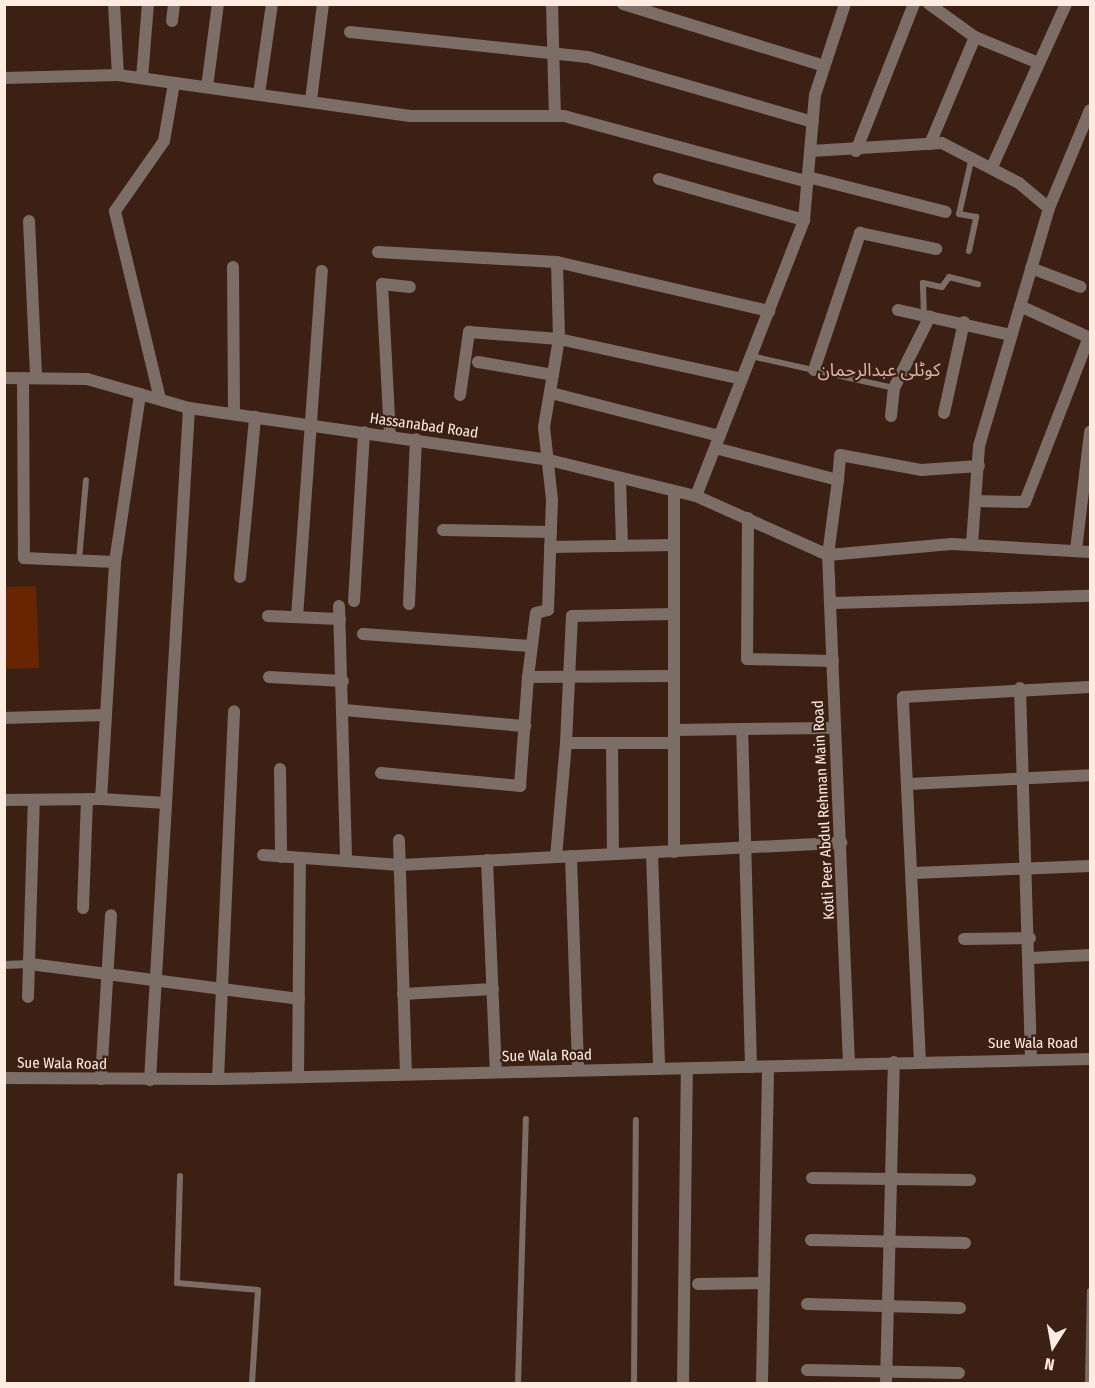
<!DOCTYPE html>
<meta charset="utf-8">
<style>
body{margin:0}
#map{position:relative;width:1095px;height:1388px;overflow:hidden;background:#3c2014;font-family:"Fira Sans Condensed","Noto Sans Arabic",sans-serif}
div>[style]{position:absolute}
.green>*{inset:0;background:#672601}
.service>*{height:6px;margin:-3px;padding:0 3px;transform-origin:3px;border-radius:3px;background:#7c6d66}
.pedestrian>*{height:8px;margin:-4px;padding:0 4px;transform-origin:4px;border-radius:4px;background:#7c6d66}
.minor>*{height:12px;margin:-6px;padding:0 6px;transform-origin:6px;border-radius:6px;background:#7c6d66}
.tertiary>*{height:12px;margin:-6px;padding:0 6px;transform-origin:6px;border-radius:6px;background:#7c6d66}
span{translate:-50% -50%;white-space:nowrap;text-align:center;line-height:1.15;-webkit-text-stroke:4.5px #3c2014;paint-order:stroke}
.street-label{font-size:15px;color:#feebe2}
.quarter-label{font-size:18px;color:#dbb6a6}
.frame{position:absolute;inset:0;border:6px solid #feebe2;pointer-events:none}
.north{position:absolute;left:1023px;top:1316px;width:60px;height:60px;-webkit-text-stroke:4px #3c2014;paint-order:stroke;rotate:191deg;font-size:16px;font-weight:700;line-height:24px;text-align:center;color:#feebe2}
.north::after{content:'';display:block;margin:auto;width:21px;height:27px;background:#feebe2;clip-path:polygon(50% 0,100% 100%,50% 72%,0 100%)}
</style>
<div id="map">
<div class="green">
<i style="clip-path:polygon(36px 586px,39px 668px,5px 669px,5px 587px)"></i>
</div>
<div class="service">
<i style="left:969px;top:251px;width:35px;rotate:-78deg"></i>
<i style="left:976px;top:217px;width:17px;rotate:-170deg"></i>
<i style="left:959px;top:214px;width:58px;rotate:-77.2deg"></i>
<i style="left:924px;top:315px;width:32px;rotate:-92deg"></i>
<i style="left:923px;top:283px;width:19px;rotate:12deg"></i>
<i style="left:942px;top:287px;width:12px;rotate:-55deg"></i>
<i style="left:949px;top:277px;width:30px;rotate:14deg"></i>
<i style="left:751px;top:356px;width:147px;rotate:12.6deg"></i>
<i style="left:79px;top:560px;width:80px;rotate:-85deg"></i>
<i style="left:180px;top:1176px;width:107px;rotate:91.6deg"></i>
<i style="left:177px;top:1283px;width:81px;rotate:4.9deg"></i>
<i style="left:258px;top:1290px;width:94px;rotate:93.7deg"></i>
<i style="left:518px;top:1384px;width:265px;rotate:-88.3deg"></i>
<i style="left:634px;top:1384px;width:264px;rotate:-89.6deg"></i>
<i style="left:1088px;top:1384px;width:93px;rotate:-88.8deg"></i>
</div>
<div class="pedestrian">
<i style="left:4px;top:965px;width:26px;rotate:-2deg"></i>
</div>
<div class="minor">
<i style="left:114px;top:4px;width:71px;rotate:86.8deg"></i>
<i style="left:552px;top:4px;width:112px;rotate:88.5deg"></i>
<i style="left:623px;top:4px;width:210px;rotate:17.1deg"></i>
<i style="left:929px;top:4px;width:57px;rotate:35.7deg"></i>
<i style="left:975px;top:37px;width:66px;rotate:22.3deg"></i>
<i style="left:172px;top:21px;width:17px;rotate:-83deg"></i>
<i style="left:350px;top:32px;width:239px;rotate:6deg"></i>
<i style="left:588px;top:57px;width:234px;rotate:16.1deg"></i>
<i style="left:4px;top:78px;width:114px;rotate:-1.5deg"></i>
<i style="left:118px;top:75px;width:295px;rotate:8deg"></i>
<i style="left:410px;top:116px;width:154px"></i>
<i style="left:564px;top:116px;width:253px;rotate:15.1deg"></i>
<i style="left:142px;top:78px;width:74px;rotate:-85.4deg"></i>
<i style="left:207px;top:87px;width:84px;rotate:-82.5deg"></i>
<i style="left:259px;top:94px;width:91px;rotate:-81.8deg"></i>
<i style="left:311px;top:100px;width:97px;rotate:-82.9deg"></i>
<i style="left:930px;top:144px;width:116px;rotate:-67.2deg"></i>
<i style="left:811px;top:151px;width:131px;rotate:-3.5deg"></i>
<i style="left:942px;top:143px;width:87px;rotate:27.5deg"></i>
<i style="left:1019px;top:183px;width:39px;rotate:40deg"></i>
<i style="left:856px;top:151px;width:158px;rotate:-68.5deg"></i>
<i style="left:992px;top:167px;width:179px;rotate:-65.6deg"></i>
<i style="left:808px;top:177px;width:142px;rotate:14.2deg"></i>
<i style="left:659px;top:179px;width:151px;rotate:15.8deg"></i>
<i style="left:29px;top:221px;width:157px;rotate:87.4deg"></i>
<i style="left:378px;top:252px;width:179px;rotate:3.2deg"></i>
<i style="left:557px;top:262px;width:218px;rotate:13deg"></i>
<i style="left:557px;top:262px;width:77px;rotate:88.5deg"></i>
<i style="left:559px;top:339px;width:89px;rotate:99.7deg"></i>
<i style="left:544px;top:427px;width:73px;rotate:83.7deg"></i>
<i style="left:552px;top:500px;width:110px;rotate:92.1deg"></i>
<i style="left:548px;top:610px;width:12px;rotate:166deg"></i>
<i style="left:536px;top:613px;width:64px;rotate:97.1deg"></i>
<i style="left:528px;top:677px;width:146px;rotate:-0.4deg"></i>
<i style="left:233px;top:267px;width:147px;rotate:89.6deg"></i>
<i style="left:1031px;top:268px;width:53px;rotate:20.8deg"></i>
<i style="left:1020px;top:306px;width:77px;rotate:24.6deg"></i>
<i style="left:898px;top:310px;width:116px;rotate:12.5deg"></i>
<i style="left:478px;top:362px;width:76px;rotate:9.8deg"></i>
<i style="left:814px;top:370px;width:145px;rotate:-71.4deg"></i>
<i style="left:860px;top:233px;width:78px;rotate:11.9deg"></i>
<i style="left:23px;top:378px;width:180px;rotate:89.7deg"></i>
<i style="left:24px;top:558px;width:91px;rotate:2.5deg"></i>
<i style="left:551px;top:393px;width:174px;rotate:14.3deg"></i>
<i style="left:460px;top:395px;width:64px;rotate:-81.9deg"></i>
<i style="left:469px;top:332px;width:90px;rotate:4.4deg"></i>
<i style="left:559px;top:339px;width:187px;rotate:12.3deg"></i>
<i style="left:160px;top:399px;width:193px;rotate:-103.5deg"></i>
<i style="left:115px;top:211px;width:85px;rotate:-55deg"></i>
<i style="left:164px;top:141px;width:59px;rotate:-80.2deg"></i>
<i style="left:944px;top:413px;width:93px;rotate:-77.6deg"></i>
<i style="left:891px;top:416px;width:28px;rotate:-84deg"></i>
<i style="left:894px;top:388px;width:80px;rotate:-63.4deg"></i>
<i style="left:390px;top:436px;width:152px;rotate:-93deg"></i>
<i style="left:382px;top:284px;width:28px;rotate:6deg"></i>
<i style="left:715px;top:448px;width:127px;rotate:14.6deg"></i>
<i style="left:838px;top:480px;width:76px;rotate:97.6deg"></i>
<i style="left:828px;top:555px;width:124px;rotate:-5.1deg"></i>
<i style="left:952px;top:544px;width:138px;rotate:3.3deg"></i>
<i style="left:620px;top:478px;width:68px;rotate:88.3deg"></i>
<i style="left:838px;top:480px;width:25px;rotate:-85deg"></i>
<i style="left:840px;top:455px;width:82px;rotate:10.5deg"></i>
<i style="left:921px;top:470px;width:58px;rotate:-3.9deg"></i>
<i style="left:674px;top:491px;width:361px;rotate:90deg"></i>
<i style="left:696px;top:496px;width:296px;rotate:-68.6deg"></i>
<i style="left:804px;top:220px;width:125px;rotate:-85deg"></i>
<i style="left:815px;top:95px;width:96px;rotate:-71.8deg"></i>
<i style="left:976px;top:501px;width:49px;rotate:1.2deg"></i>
<i style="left:1025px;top:502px;width:177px;rotate:-68.8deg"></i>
<i style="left:748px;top:518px;width:141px;rotate:90.4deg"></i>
<i style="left:747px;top:659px;width:86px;rotate:1.3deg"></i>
<i style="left:443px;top:530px;width:108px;rotate:1.1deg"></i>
<i style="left:972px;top:544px;width:98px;rotate:-85.9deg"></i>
<i style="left:979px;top:446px;width:248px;rotate:-73.6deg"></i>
<i style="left:1049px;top:208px;width:106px;rotate:-67.3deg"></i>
<i style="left:550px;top:547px;width:124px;rotate:-0.9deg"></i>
<i style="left:1076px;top:550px;width:119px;rotate:-83.2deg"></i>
<i style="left:240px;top:577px;width:161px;rotate:-84.6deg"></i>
<i style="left:354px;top:601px;width:169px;rotate:-86.6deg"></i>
<i style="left:834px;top:603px;width:256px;rotate:-1.6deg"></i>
<i style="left:409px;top:604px;width:165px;rotate:-87.6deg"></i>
<i style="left:339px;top:606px;width:255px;rotate:88.4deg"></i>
<i style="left:268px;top:616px;width:72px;rotate:2.4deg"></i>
<i style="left:297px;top:617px;width:347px;rotate:-85.9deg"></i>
<i style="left:363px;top:634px;width:168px;rotate:4.1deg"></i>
<i style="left:269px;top:677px;width:74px;rotate:3.1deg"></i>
<i style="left:1020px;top:688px;width:370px;rotate:88.3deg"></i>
<i style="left:344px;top:710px;width:182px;rotate:5.1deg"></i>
<i style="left:4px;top:718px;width:101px;rotate:-1.7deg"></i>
<i style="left:674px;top:730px;width:68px;rotate:-0.8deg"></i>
<i style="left:566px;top:743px;width:127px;rotate:-87.3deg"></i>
<i style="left:572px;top:616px;width:102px;rotate:-1.1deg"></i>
<i style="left:612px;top:743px;width:111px;rotate:89.5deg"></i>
<i style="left:280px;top:769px;width:88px;rotate:89.3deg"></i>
<i style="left:381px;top:773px;width:140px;rotate:5.3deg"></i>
<i style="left:520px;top:786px;width:109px;rotate:-85.8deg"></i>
<i style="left:909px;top:784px;width:181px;rotate:-2.8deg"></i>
<i style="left:101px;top:799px;width:65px;rotate:3.5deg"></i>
<i style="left:4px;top:800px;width:97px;rotate:-0.6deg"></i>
<i style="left:101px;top:799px;width:237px;rotate:-86.6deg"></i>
<i style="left:115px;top:562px;width:170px;rotate:-81.5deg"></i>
<i style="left:399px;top:840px;width:234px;rotate:88.3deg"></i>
<i style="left:652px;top:853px;width:216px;rotate:88.1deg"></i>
<i style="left:263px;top:855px;width:137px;rotate:4.2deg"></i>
<i style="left:400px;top:865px;width:442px;rotate:-2.9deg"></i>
<i style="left:571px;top:856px;width:214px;rotate:88.1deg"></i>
<i style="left:556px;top:857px;width:114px;rotate:-85deg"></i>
<i style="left:566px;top:743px;width:108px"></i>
<i style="left:487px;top:860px;width:211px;rotate:87.6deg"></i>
<i style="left:914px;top:873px;width:176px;rotate:-2.3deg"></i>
<i style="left:83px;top:908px;width:109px;rotate:-87.9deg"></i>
<i style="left:964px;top:939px;width:66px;rotate:-0.9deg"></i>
<i style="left:1031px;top:958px;width:59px;rotate:-2.9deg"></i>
<i style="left:30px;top:964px;width:271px;rotate:7.4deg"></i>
<i style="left:403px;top:994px;width:90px;rotate:-3.2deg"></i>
<i style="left:28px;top:997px;width:197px;rotate:-88.3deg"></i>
<i style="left:920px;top:1062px;width:365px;rotate:-92.7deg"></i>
<i style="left:903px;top:697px;width:187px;rotate:-3.1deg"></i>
<i style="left:751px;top:1067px;width:338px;rotate:-91.5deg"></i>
<i style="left:742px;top:729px;width:93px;rotate:-0.6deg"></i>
<i style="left:298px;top:1077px;width:219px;rotate:-89.5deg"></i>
<i style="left:101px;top:1079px;width:164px;rotate:-86.5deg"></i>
<i style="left:218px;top:1079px;width:368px;rotate:-87.5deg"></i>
<i style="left:150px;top:1080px;width:673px;rotate:-86.68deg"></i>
<i style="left:812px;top:1178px;width:158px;rotate:0.7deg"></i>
<i style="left:811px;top:1240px;width:154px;rotate:1.1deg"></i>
<i style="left:698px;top:1284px;width:66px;rotate:-0.9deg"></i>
<i style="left:807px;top:1304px;width:153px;rotate:1.5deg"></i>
<i style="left:807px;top:1370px;width:152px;rotate:1.1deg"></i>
<i style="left:683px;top:1384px;width:315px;rotate:-89.3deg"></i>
<i style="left:762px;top:1384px;width:317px;rotate:-88.9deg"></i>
<i style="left:886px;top:1384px;width:322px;rotate:-88.6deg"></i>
</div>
<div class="tertiary">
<i style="left:4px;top:378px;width:83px;rotate:0.7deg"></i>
<i style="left:87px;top:379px;width:106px;rotate:15.9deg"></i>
<i style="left:189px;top:408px;width:360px;rotate:8.2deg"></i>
<i style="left:545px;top:459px;width:155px;rotate:13.8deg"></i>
<i style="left:696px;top:496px;width:145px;rotate:24.1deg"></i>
<i style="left:828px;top:555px;width:509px;rotate:87.64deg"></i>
<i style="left:4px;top:1078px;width:214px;rotate:0.3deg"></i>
<i style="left:218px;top:1079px;width:872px;rotate:-1.31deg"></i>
</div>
<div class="street-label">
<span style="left:424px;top:426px;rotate:8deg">Hassanabad Road</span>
<span style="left:824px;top:810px;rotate:-93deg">Kotli Peer Abdul Rehman Main Road</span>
<span style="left:1033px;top:1044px">Sue Wala Road</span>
<span style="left:547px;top:1056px;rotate:-1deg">Sue Wala Road</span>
<span style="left:62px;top:1064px;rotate:1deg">Sue Wala Road</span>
</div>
<div class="quarter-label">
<span style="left:879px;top:370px">کوٹلی عبدالرحمان</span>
</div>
<div class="frame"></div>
<div class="north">N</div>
</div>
